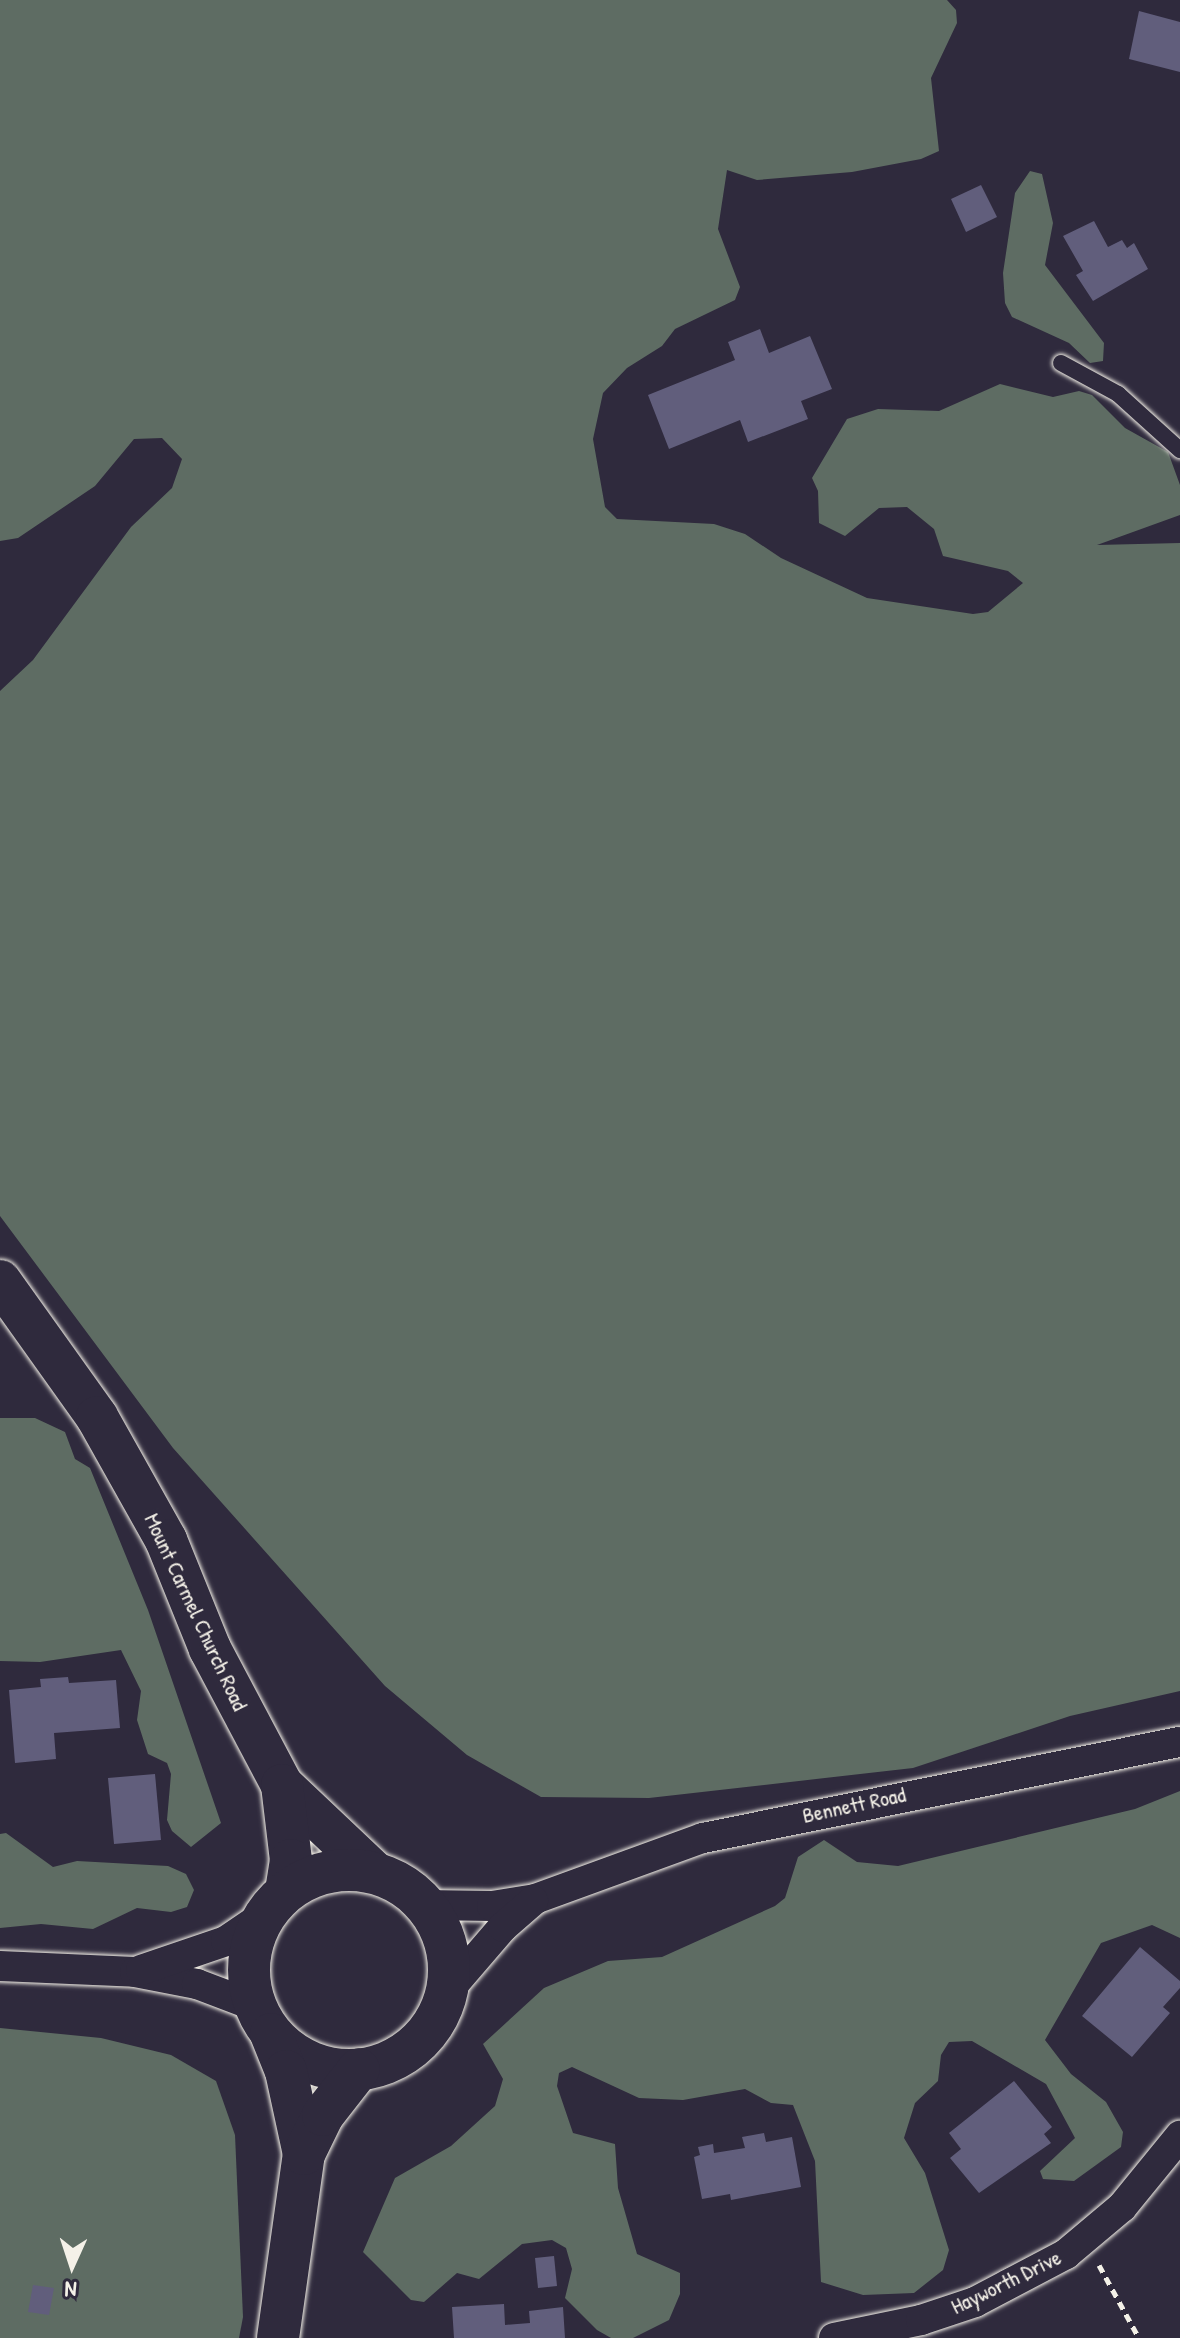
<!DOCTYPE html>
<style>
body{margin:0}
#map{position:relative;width:1180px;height:2338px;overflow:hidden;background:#2f2a3d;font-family:"Patrick Hand",sans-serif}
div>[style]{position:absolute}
.green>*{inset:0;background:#5e6c63}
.building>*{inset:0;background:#615e7c}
.path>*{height:5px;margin-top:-2.5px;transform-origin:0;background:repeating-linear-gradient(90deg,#f4f1e8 0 8px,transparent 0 14px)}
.roads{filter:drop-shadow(0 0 2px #f4f1e8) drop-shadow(0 0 2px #f4f1e8)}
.service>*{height:16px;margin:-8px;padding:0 8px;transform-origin:8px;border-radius:8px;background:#2f2a3d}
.minor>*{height:30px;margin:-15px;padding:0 15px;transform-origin:15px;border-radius:15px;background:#2f2a3d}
.secondary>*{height:42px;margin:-21px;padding:0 21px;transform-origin:21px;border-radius:21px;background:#2f2a3d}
.secondary>.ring{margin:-21px;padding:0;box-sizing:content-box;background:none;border:42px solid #2f2a3d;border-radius:50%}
span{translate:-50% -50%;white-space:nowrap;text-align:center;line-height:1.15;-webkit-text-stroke:8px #2f2a3d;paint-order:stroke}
.street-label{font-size:22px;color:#f4f1e8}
.north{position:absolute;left:32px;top:2226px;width:80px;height:80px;-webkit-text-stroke:6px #2f2a3d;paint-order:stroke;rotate:183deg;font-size:22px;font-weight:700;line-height:32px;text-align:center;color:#f4f1e8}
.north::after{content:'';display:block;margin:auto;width:28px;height:36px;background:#f4f1e8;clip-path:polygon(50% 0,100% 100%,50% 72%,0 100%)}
</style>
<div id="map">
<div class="green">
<i style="clip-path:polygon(0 0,947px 0,956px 10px,957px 23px,931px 78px,939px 151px,921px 159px,852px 172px,757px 180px,727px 170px,718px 229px,740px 287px,735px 300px,675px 329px,662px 346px,627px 368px,603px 393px,593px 439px,605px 507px,617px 519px,714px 524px,745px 534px,781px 558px,867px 598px,973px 614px,988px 612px,1023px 583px,1008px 571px,943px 556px,934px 529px,907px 507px,879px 508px,845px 536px,819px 523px,818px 491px,812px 478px,847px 419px,878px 409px,939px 411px,1000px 384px,1053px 397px,1079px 391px,1092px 395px,1125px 428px,1168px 452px,1180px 485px,1180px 515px,1097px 545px,1180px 543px,1180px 1691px,1070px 1716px,913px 1768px,649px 1798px,541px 1797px,467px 1755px,385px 1686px,173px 1448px,0 1216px,0 691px,33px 660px,131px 527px,172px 488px,182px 459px,162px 438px,134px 439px,95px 486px,18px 538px,0 541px)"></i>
<i style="clip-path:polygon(1030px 171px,1042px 174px,1053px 223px,1045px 265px,1104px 343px,1103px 361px,1090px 363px,1069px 343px,1012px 317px,1005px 303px,1003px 273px,1015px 193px)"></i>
<i style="clip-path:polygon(0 1418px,35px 1418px,65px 1432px,75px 1459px,90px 1468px,148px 1610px,221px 1823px,191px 1847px,172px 1831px,167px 1820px,171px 1774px,167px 1763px,148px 1754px,137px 1720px,141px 1691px,121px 1650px,40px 1662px,0 1661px)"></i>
<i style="clip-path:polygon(1180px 1791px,1180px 1938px,1152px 1925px,1101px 1943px,1045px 2040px,1071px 2074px,1106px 2102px,1123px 2132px,1121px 2147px,1074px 2181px,1043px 2179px,1040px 2171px,1075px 2138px,1046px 2084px,972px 2041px,949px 2042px,941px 2055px,938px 2081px,915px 2103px,904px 2138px,925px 2173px,949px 2250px,943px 2270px,914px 2293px,863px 2295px,821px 2282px,815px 2161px,793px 2105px,771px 2103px,745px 2089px,683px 2100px,639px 2098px,572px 2067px,559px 2073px,557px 2086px,573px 2133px,615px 2144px,618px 2188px,637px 2254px,680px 2273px,680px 2294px,669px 2320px,633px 2338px,611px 2338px,597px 2330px,565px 2298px,572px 2269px,566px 2248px,552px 2240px,522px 2244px,479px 2279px,457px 2273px,424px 2302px,411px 2300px,363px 2252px,395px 2178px,451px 2146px,495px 2106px,503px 2079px,483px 2044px,544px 1988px,608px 1961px,662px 1957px,775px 1906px,785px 1898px,798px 1857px,824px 1840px,857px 1862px,898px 1866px,1135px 1809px)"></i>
<i style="clip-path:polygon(6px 1833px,53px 1867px,77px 1861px,168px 1866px,186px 1874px,194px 1890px,187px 1907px,171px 1912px,137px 1908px,93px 1929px,41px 1924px,0 1928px,0 1834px)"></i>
<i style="clip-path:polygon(0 2028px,101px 2038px,171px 2055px,216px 2081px,235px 2135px,243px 2317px,239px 2338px,0 2338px)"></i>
</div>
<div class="building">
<i style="clip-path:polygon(1139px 11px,1180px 22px,1180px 72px,1129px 59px)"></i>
<i style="clip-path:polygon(981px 185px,997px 217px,966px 232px,951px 199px)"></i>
<i style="clip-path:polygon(1094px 221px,1108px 247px,1122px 240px,1127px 248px,1134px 243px,1148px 269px,1093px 301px,1076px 275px,1083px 271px,1063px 236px)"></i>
<i style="clip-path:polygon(760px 329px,769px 353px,810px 336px,832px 389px,801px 401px,808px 419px,748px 442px,740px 420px,669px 449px,648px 395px,735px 360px,728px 342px)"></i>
<i style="clip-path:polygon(68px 1677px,69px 1683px,116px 1680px,120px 1728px,54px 1733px,56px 1759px,15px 1763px,9px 1690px,41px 1687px,40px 1679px)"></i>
<i style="clip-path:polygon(155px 1774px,161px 1840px,114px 1844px,108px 1778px)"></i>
<i style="clip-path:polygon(1140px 1947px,1180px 1981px,1180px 1988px,1163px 2007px,1170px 2013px,1132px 2057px,1082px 2016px)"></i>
<i style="clip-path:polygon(1014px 2081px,1052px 2127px,1044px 2134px,1051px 2143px,979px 2193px,950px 2158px,961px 2149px,949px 2133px)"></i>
<i style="clip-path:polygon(764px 2133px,766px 2142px,792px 2137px,801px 2187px,731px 2200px,730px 2194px,702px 2199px,694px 2157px,700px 2155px,698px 2147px,713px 2144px,714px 2153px,745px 2148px,742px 2137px)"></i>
<i style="clip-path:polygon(554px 2256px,557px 2286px,538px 2288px,535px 2258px)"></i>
<i style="clip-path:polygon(33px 2285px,54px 2288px,49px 2315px,28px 2312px)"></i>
<i style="clip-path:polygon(504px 2304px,505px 2325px,530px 2323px,529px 2311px,563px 2307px,565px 2338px,454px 2338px,452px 2307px)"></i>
</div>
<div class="path">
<i style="left:1099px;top:2265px;width:83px;rotate:61.3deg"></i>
</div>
<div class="roads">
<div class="service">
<i style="left:1061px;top:363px;width:65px;rotate:28.5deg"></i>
<i style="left:1118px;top:394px;width:84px;rotate:42.1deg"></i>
</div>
<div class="minor">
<i style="left:425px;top:1905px;width:67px;rotate:0.9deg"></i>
<i style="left:492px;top:1906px;width:44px;rotate:-9.2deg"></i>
<i style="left:535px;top:1899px;width:179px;rotate:-20deg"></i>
<i style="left:703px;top:1838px;width:487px;rotate:-11.4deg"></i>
<i style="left:0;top:1966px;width:135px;rotate:2.5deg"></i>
<i style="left:135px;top:1972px;width:63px;rotate:11deg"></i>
<i style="left:197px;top:1984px;width:62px;rotate:20.8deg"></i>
<i style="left:141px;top:1970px;width:90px;rotate:-18.8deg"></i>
<i style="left:226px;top:1941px;width:46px;rotate:-34.4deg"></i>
<i style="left:447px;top:1992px;width:86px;rotate:-49.3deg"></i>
<i style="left:503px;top:1927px;width:40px;rotate:-41deg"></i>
<i style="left:834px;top:2338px;width:89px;rotate:-11.7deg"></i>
<i style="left:921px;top:2320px;width:57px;rotate:-18.4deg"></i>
<i style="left:975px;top:2302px;width:103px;rotate:-27.8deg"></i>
<i style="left:1066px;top:2254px;width:73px;rotate:-40deg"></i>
<i style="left:1122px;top:2207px;width:92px;rotate:-50.8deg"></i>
</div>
<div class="secondary">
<i style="left:0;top:1281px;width:167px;rotate:54.5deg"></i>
<i style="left:97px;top:1417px;width:141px;rotate:60.7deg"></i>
<i style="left:166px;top:1540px;width:118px;rotate:68deg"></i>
<i style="left:210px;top:1649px;width:154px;rotate:62.1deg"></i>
<i style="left:282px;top:1785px;width:127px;rotate:43.4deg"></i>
<i style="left:282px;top:1785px;width:76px;rotate:83.2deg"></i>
<i style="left:291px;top:1860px;width:31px;rotate:99deg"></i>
<i class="ring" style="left:249px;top:1870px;width:158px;height:158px"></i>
<i style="left:271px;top:2034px;width:40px;rotate:68deg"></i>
<i style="left:286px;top:2071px;width:85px;rotate:77.8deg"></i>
<i style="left:278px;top:2338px;width:186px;rotate:-82deg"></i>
<i style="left:304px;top:2154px;width:43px;rotate:-64deg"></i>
<i style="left:323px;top:2115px;width:58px;rotate:-52deg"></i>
</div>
</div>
<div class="street-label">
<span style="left:196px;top:1612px;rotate:65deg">Mount Carmel Church Road</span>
<span style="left:854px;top:1805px;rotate:-12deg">Bennett Road</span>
<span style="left:1006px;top:2282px;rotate:-26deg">Hayworth Drive</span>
</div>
<div class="north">N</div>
</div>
